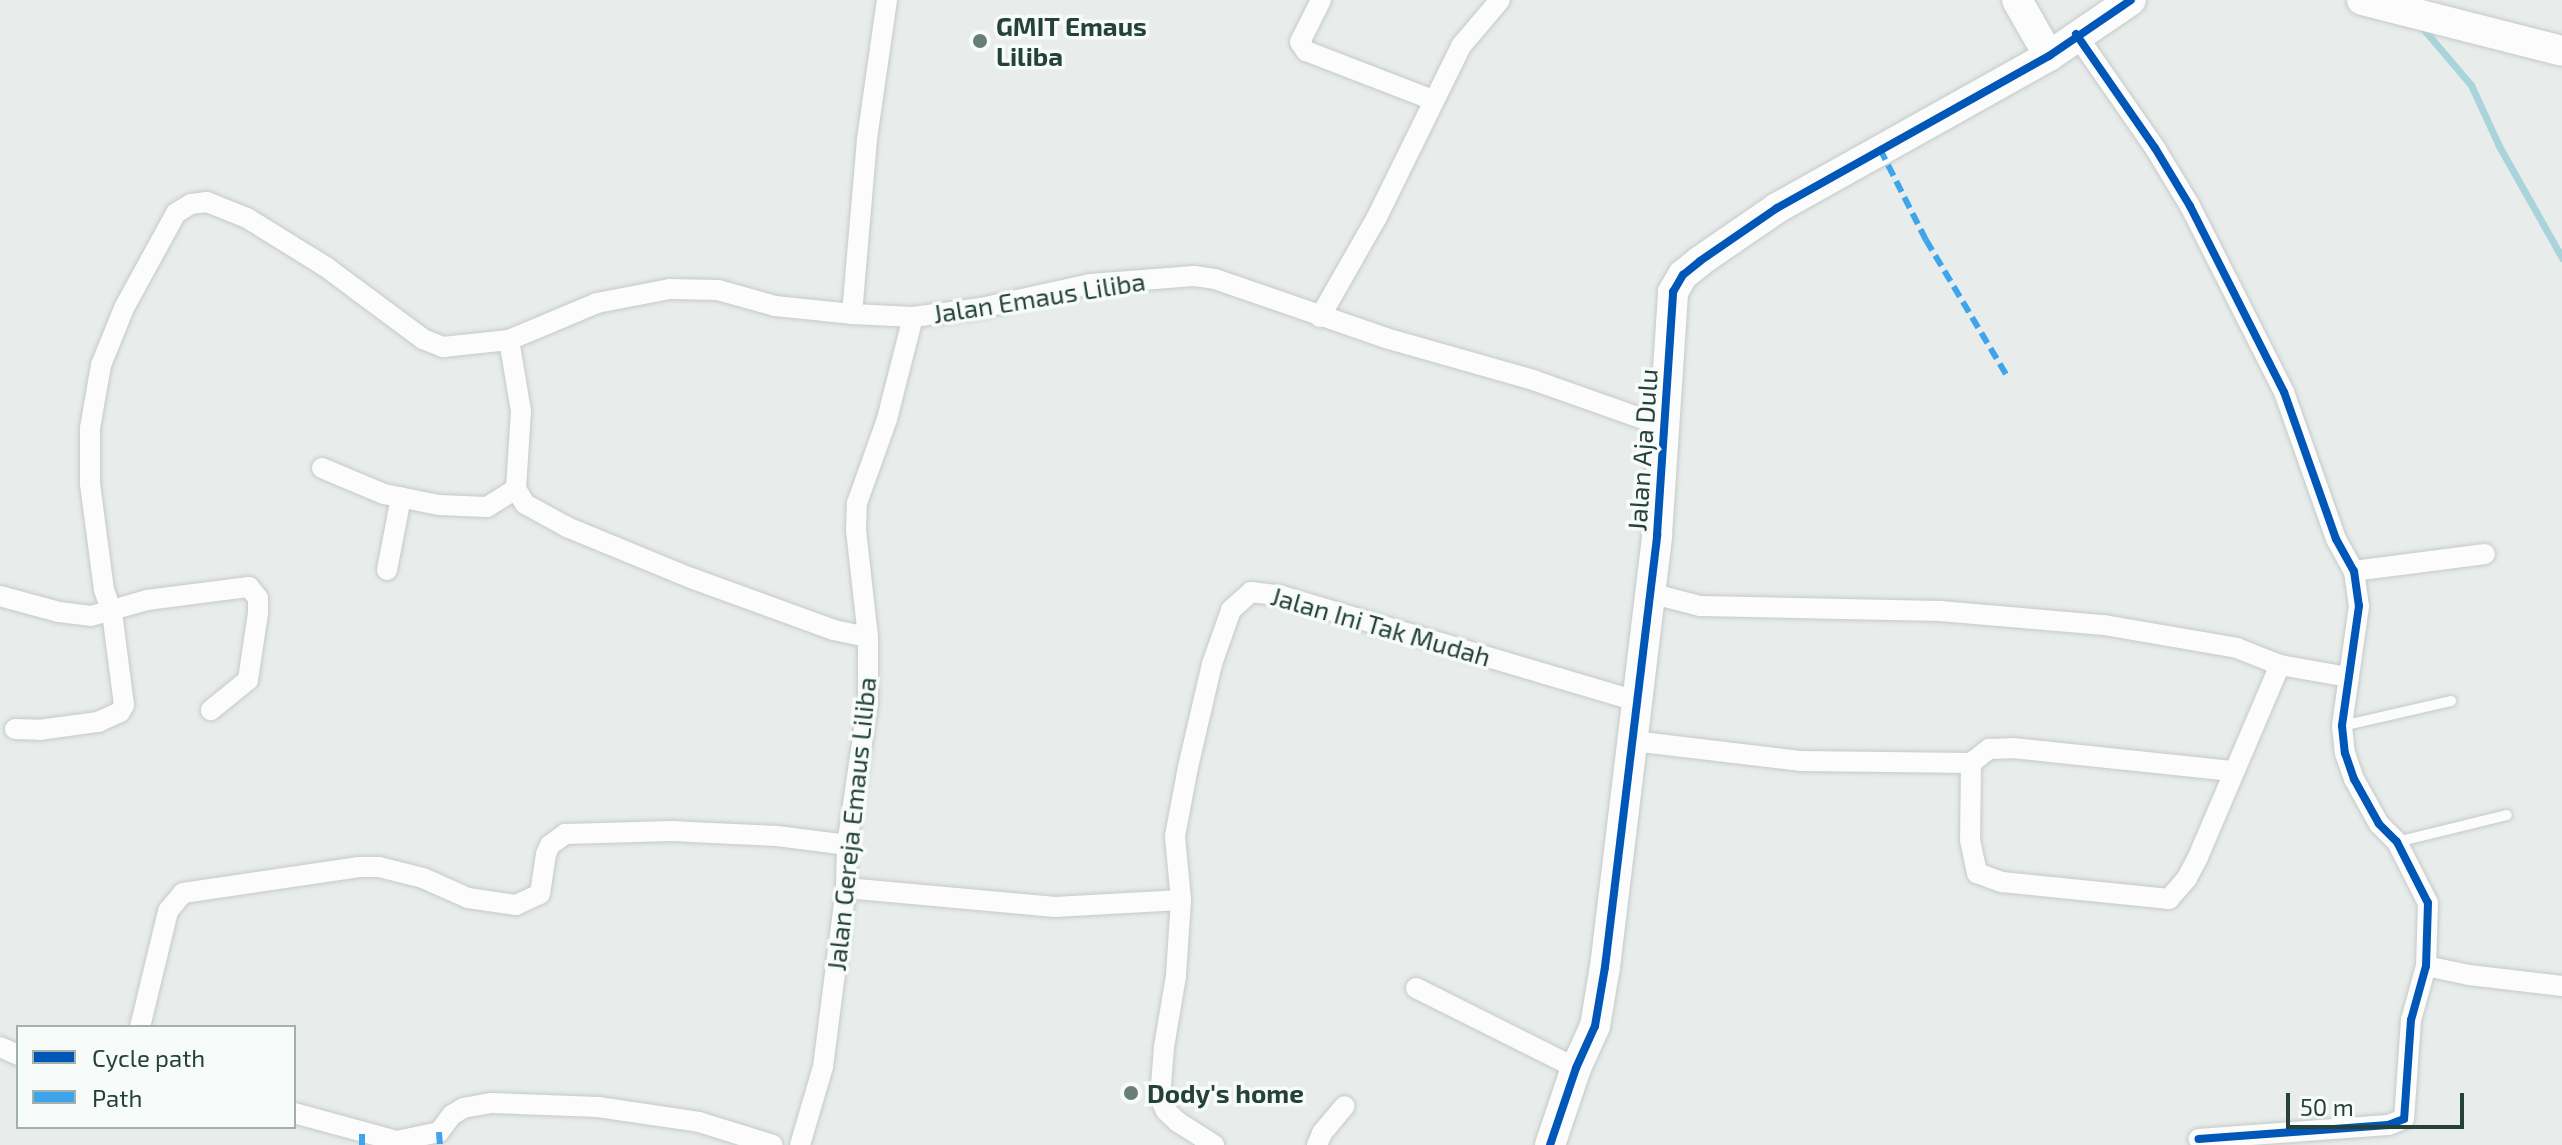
<!DOCTYPE html>
<style>
body{margin:0}
#map{position:relative;width:2562px;height:1145px;overflow:hidden;background:#e8edeb;font-family:"Exo 2",sans-serif}
div>[style]{position:absolute}
.stream>*{height:7px;margin:-3.5px;padding:0 3.5px;transform-origin:3.5px;border-radius:3.5px;background:#a9d4db}
.roads{filter:drop-shadow(0 0 2px #c5cac8) drop-shadow(0 0 2px #c5cac8)}
.lane>*{height:10px;margin:-5px;padding:0 5px;transform-origin:5px;border-radius:5px;background:#fcfcfc}
.street>*{height:20px;margin:-10px;padding:0 10px;transform-origin:10px;border-radius:10px;background:#fcfcfc}
.secondary>*{height:30px;margin:-15px;padding:0 15px;transform-origin:15px;border-radius:15px;background:#fcfcfc}
.quiet>*{height:6px;margin-top:-3px;transform-origin:0;background:repeating-linear-gradient(90deg,#3ea4ec 0 12px,transparent 0 18px)}
.cycleway>*{height:8px;margin:-4px;padding:0 4px;transform-origin:4px;border-radius:4px;background:#0057b8}
.dots>*{width:22px;height:22px;translate:-50% -50%;box-sizing:border-box;border:4px solid #f7fbf9;border-radius:50%}
span{translate:-50% -50%;white-space:nowrap;text-align:center;line-height:1.15;-webkit-text-stroke:7px #f7fbf9;paint-order:stroke}
.poi-label{font-size:26px;color:#24423a;font-weight:700}
.left{translate:0 -50%;text-align:left}
.street-label{font-size:26px;color:#24423a}
.legend{position:absolute;left:16px;top:1025px;width:280px;height:104px;box-sizing:border-box;background:#f7fbf9;border:2px solid #a3b1ad;margin:0;padding:10px 14px;list-style:none;font-size:24px;color:#24423a}
.legend li{display:flex;align-items:center;gap:16px;height:40px}
.legend b{width:40px;border:2px solid #a3b1ad}
.scale{position:absolute;left:2286px;top:1093px;width:178px;height:36px;box-sizing:border-box;border:4px solid #24423a;border-top:0;padding-left:10px;font-size:24px;line-height:28px;white-space:nowrap;color:#24423a;-webkit-text-stroke:6px #f7fbf9;paint-order:stroke}
</style>
<div id="map">
<div class="stream">
<i style="left:2420px;top:25px;width:79px;rotate:49.6deg"></i>
<i style="left:2471px;top:85px;width:67px;rotate:65.3deg"></i>
<i style="left:2499px;top:146px;width:129px;rotate:60.6deg"></i>
</div>
<div class="roads">
<div class="lane">
<i style="left:2342px;top:726px;width:112px;rotate:-12.9deg"></i>
<i style="left:2397px;top:842px;width:113px;rotate:-13.8deg"></i>
</div>
<div class="street">
<i style="left:887px;top:0;width:140px;rotate:98.2deg"></i>
<i style="left:867px;top:139px;width:176px;rotate:94.9deg"></i>
<i style="left:852px;top:314px;width:61px;rotate:2.8deg"></i>
<i style="left:913px;top:317px;width:69px;rotate:-7.5deg"></i>
<i style="left:981px;top:308px;width:112px;rotate:-12.4deg"></i>
<i style="left:1090px;top:284px;width:104px;rotate:-4.4deg"></i>
<i style="left:1194px;top:276px;width:21px;rotate:8deg"></i>
<i style="left:1215px;top:279px;width:181px;rotate:19deg"></i>
<i style="left:1386px;top:338px;width:153px;rotate:15.9deg"></i>
<i style="left:1533px;top:380px;width:138px;rotate:19.5deg"></i>
<i style="left:1321px;top:0;width:47px;rotate:116.6deg"></i>
<i style="left:1300px;top:42px;width:11px;rotate:56deg"></i>
<i style="left:1306px;top:51px;width:136px;rotate:21.1deg"></i>
<i style="left:2076px;top:34px;width:139px;rotate:55.3deg"></i>
<i style="left:2155px;top:148px;width:68px;rotate:58.9deg"></i>
<i style="left:2190px;top:206px;width:208px;rotate:63.2deg"></i>
<i style="left:2284px;top:392px;width:156px;rotate:70.5deg"></i>
<i style="left:2336px;top:539px;width:37px;rotate:61deg"></i>
<i style="left:2354px;top:571px;width:35px;rotate:82deg"></i>
<i style="left:2359px;top:606px;width:121px;rotate:98.1deg"></i>
<i style="left:2342px;top:726px;width:27px;rotate:84deg"></i>
<i style="left:2345px;top:753px;width:28px;rotate:71deg"></i>
<i style="left:2354px;top:779px;width:51px;rotate:60.9deg"></i>
<i style="left:2379px;top:824px;width:25px;rotate:45deg"></i>
<i style="left:2397px;top:842px;width:68px;rotate:63.1deg"></i>
<i style="left:2428px;top:903px;width:63px;rotate:91.8deg"></i>
<i style="left:2426px;top:966px;width:56px;rotate:105.5deg"></i>
<i style="left:2411px;top:1020px;width:99px;rotate:94deg"></i>
<i style="left:2404px;top:1119px;width:17px;rotate:159deg"></i>
<i style="left:2388px;top:1125px;width:190px;rotate:175.8deg"></i>
<i style="left:1320px;top:317px;width:113px;rotate:-60.3deg"></i>
<i style="left:1376px;top:219px;width:193px;rotate:-63.8deg"></i>
<i style="left:1461px;top:46px;width:60px;rotate:-49.7deg"></i>
<i style="left:509px;top:340px;width:72px;rotate:80.4deg"></i>
<i style="left:521px;top:411px;width:78px;rotate:93.7deg"></i>
<i style="left:516px;top:489px;width:17px;rotate:59deg"></i>
<i style="left:525px;top:504px;width:48px;rotate:28.7deg"></i>
<i style="left:567px;top:527px;width:134px;rotate:22.4deg"></i>
<i style="left:691px;top:578px;width:152px;rotate:20deg"></i>
<i style="left:834px;top:630px;width:35px;rotate:12deg"></i>
<i style="left:322px;top:468px;width:67px;rotate:22.8deg"></i>
<i style="left:384px;top:494px;width:56px;rotate:11.3deg"></i>
<i style="left:439px;top:505px;width:48px;rotate:2.4deg"></i>
<i style="left:487px;top:507px;width:34px;rotate:-32deg"></i>
<i style="left:387px;top:570px;width:74px;rotate:-79.1deg"></i>
<i style="left:2354px;top:571px;width:132px;rotate:-7.4deg"></i>
<i style="left:1650px;top:593px;width:52px;rotate:14.6deg"></i>
<i style="left:1700px;top:606px;width:240px;rotate:1.2deg"></i>
<i style="left:1940px;top:611px;width:165px;rotate:4.9deg"></i>
<i style="left:2104px;top:625px;width:135px;rotate:9.8deg"></i>
<i style="left:2237px;top:648px;width:46px;rotate:21.6deg"></i>
<i style="left:2280px;top:665px;width:69px;rotate:10deg"></i>
<i style="left:0;top:596px;width:61px;rotate:15.2deg"></i>
<i style="left:59px;top:612px;width:32px;rotate:7deg"></i>
<i style="left:91px;top:616px;width:58px;rotate:-15.9deg"></i>
<i style="left:147px;top:600px;width:103px;rotate:-7.3deg"></i>
<i style="left:249px;top:587px;width:14px;rotate:51deg"></i>
<i style="left:258px;top:598px;width:15px;rotate:90deg"></i>
<i style="left:258px;top:613px;width:68px;rotate:98.5deg"></i>
<i style="left:248px;top:680px;width:48px;rotate:141deg"></i>
<i style="left:15px;top:729px;width:24px;rotate:2deg"></i>
<i style="left:39px;top:730px;width:60px;rotate:-7.7deg"></i>
<i style="left:98px;top:722px;width:24px;rotate:-24deg"></i>
<i style="left:120px;top:712px;width:8px;rotate:-60deg"></i>
<i style="left:124px;top:705px;width:94px;rotate:-97.4deg"></i>
<i style="left:112px;top:612px;width:23px;rotate:-110deg"></i>
<i style="left:104px;top:590px;width:107px;rotate:-97.5deg"></i>
<i style="left:90px;top:484px;width:56px;rotate:-90deg"></i>
<i style="left:90px;top:428px;width:64px;rotate:-80.1deg"></i>
<i style="left:101px;top:365px;width:61px;rotate:-68deg"></i>
<i style="left:124px;top:308px;width:108px;rotate:-61.3deg"></i>
<i style="left:176px;top:213px;width:17px;rotate:-31deg"></i>
<i style="left:191px;top:204px;width:16px;rotate:-7deg"></i>
<i style="left:207px;top:202px;width:43px;rotate:21.8deg"></i>
<i style="left:247px;top:218px;width:93px;rotate:31.8deg"></i>
<i style="left:326px;top:267px;width:121px;rotate:36.6deg"></i>
<i style="left:423px;top:339px;width:22px;rotate:22deg"></i>
<i style="left:443px;top:347px;width:66px;rotate:-6.1deg"></i>
<i style="left:509px;top:340px;width:95px;rotate:-22.8deg"></i>
<i style="left:597px;top:303px;width:74px;rotate:-10.9deg"></i>
<i style="left:670px;top:289px;width:48px;rotate:1.2deg"></i>
<i style="left:718px;top:290px;width:59px;rotate:15.7deg"></i>
<i style="left:775px;top:306px;width:77px;rotate:5.9deg"></i>
<i style="left:1633px;top:741px;width:168px;rotate:6.8deg"></i>
<i style="left:1800px;top:761px;width:171px;rotate:0.7deg"></i>
<i style="left:1971px;top:763px;width:23px;rotate:-38deg"></i>
<i style="left:1989px;top:749px;width:24px;rotate:-2deg"></i>
<i style="left:2013px;top:748px;width:220px;rotate:6deg"></i>
<i style="left:1971px;top:763px;width:77px;rotate:90.7deg"></i>
<i style="left:1970px;top:840px;width:34px;rotate:78deg"></i>
<i style="left:1977px;top:873px;width:27px;rotate:20deg"></i>
<i style="left:2002px;top:882px;width:168px;rotate:5.8deg"></i>
<i style="left:2169px;top:899px;width:28px;rotate:-49deg"></i>
<i style="left:2187px;top:878px;width:24px;rotate:-62deg"></i>
<i style="left:2198px;top:857px;width:209px;rotate:-66.9deg"></i>
<i style="left:846px;top:888px;width:210px;rotate:5.2deg"></i>
<i style="left:1055px;top:907px;width:126px;rotate:-3.2deg"></i>
<i style="left:1181px;top:900px;width:76px;rotate:93.8deg"></i>
<i style="left:1176px;top:976px;width:72px;rotate:99.6deg"></i>
<i style="left:1164px;top:1047px;width:51px;rotate:94.5deg"></i>
<i style="left:1160px;top:1098px;width:14px;rotate:65deg"></i>
<i style="left:1166px;top:1111px;width:16px;rotate:43deg"></i>
<i style="left:1178px;top:1122px;width:43px;rotate:32.6deg"></i>
<i style="left:1181px;top:900px;width:64px;rotate:-95.4deg"></i>
<i style="left:1175px;top:836px;width:70px;rotate:-79.3deg"></i>
<i style="left:1188px;top:767px;width:106px;rotate:-76.9deg"></i>
<i style="left:1212px;top:664px;width:57px;rotate:-70.6deg"></i>
<i style="left:1231px;top:610px;width:27px;rotate:-42deg"></i>
<i style="left:1251px;top:592px;width:31px;rotate:7deg"></i>
<i style="left:1282px;top:596px;width:370px;rotate:16.5deg"></i>
<i style="left:2426px;top:966px;width:44px;rotate:11.8deg"></i>
<i style="left:2469px;top:975px;width:94px;rotate:6.7deg"></i>
<i style="left:1416px;top:988px;width:179px;rotate:26.6deg"></i>
<i style="left:140px;top:1027px;width:119px;rotate:-76.4deg"></i>
<i style="left:168px;top:911px;width:23px;rotate:-50deg"></i>
<i style="left:183px;top:893px;width:178px;rotate:-8.4deg"></i>
<i style="left:359px;top:867px;width:20px"></i>
<i style="left:379px;top:867px;width:45px;rotate:14deg"></i>
<i style="left:423px;top:878px;width:49px;rotate:24deg"></i>
<i style="left:468px;top:898px;width:49px;rotate:8.3deg"></i>
<i style="left:516px;top:905px;width:26px;rotate:-25deg"></i>
<i style="left:540px;top:894px;width:40px;rotate:-81.5deg"></i>
<i style="left:546px;top:854px;width:10px;rotate:-66deg"></i>
<i style="left:550px;top:845px;width:19px;rotate:-36deg"></i>
<i style="left:565px;top:834px;width:107px;rotate:-1.6deg"></i>
<i style="left:672px;top:831px;width:105px;rotate:2.7deg"></i>
<i style="left:777px;top:836px;width:71px;rotate:7.3deg"></i>
<i style="left:0;top:1047px;width:20px;rotate:24deg"></i>
<i style="left:294px;top:1113px;width:107px;rotate:15.2deg"></i>
<i style="left:397px;top:1141px;width:43px;rotate:-12.1deg"></i>
<i style="left:439px;top:1132px;width:21px;rotate:-53deg"></i>
<i style="left:452px;top:1115px;width:13px;rotate:-32deg"></i>
<i style="left:463px;top:1108px;width:29px;rotate:-10deg"></i>
<i style="left:492px;top:1103px;width:106px;rotate:2.2deg"></i>
<i style="left:598px;top:1107px;width:102px;rotate:8.4deg"></i>
<i style="left:699px;top:1122px;width:77px;rotate:17.3deg"></i>
<i style="left:800px;top:1145px;width:81px;rotate:-73.6deg"></i>
<i style="left:823px;top:1067px;width:180px;rotate:-82.7deg"></i>
<i style="left:846px;top:888px;width:43px;rotate:-88.7deg"></i>
<i style="left:847px;top:845px;width:144px;rotate:-81.6deg"></i>
<i style="left:868px;top:703px;width:66px;rotate:-90deg"></i>
<i style="left:868px;top:637px;width:108px;rotate:-96.4deg"></i>
<i style="left:856px;top:530px;width:27px;rotate:-88deg"></i>
<i style="left:857px;top:503px;width:89px;rotate:-70.3deg"></i>
<i style="left:887px;top:419px;width:105px;rotate:-75.7deg"></i>
<i style="left:1317px;top:1145px;width:13px;rotate:-67deg"></i>
<i style="left:1322px;top:1133px;width:35px;rotate:-50deg"></i>
</div>
<div class="secondary">
<i style="left:2017px;top:0;width:64px;rotate:60.3deg"></i>
<i style="left:2362px;top:0;width:206px;rotate:14.3deg"></i>
<i style="left:1550px;top:1145px;width:81px;rotate:-71.3deg"></i>
<i style="left:1576px;top:1068px;width:46px;rotate:-65.7deg"></i>
<i style="left:1595px;top:1026px;width:60px;rotate:-80.4deg"></i>
<i style="left:1605px;top:967px;width:435px;rotate:-83.1deg"></i>
<i style="left:1657px;top:535px;width:244px;rotate:-86.2deg"></i>
<i style="left:1673px;top:292px;width:20px;rotate:-60deg"></i>
<i style="left:1683px;top:275px;width:22px;rotate:-39deg"></i>
<i style="left:1700px;top:261px;width:93px;rotate:-34.5deg"></i>
<i style="left:1777px;top:208px;width:312px;rotate:-29.2deg"></i>
<i style="left:2049px;top:56px;width:99px;rotate:-34.3deg"></i>
</div>
</div>
<div class="quiet">
<i style="left:1880px;top:149px;width:102px;rotate:63.2deg"></i>
<i style="left:1926px;top:240px;width:158px;rotate:59.2deg"></i>
<i style="left:439px;top:1132px;width:13px;rotate:86deg"></i>
<i style="left:362px;top:1134px;width:11px;rotate:90deg"></i>
</div>
<div class="cycleway">
<i style="left:2076px;top:34px;width:139px;rotate:55.3deg"></i>
<i style="left:2155px;top:148px;width:68px;rotate:58.9deg"></i>
<i style="left:2190px;top:206px;width:208px;rotate:63.2deg"></i>
<i style="left:2284px;top:392px;width:156px;rotate:70.5deg"></i>
<i style="left:2336px;top:539px;width:37px;rotate:61deg"></i>
<i style="left:2354px;top:571px;width:35px;rotate:82deg"></i>
<i style="left:2359px;top:606px;width:121px;rotate:98.1deg"></i>
<i style="left:2342px;top:726px;width:27px;rotate:84deg"></i>
<i style="left:2345px;top:753px;width:28px;rotate:71deg"></i>
<i style="left:2354px;top:779px;width:51px;rotate:60.9deg"></i>
<i style="left:2379px;top:824px;width:25px;rotate:45deg"></i>
<i style="left:2397px;top:842px;width:68px;rotate:63.1deg"></i>
<i style="left:2428px;top:903px;width:63px;rotate:91.8deg"></i>
<i style="left:2426px;top:966px;width:56px;rotate:105.5deg"></i>
<i style="left:2411px;top:1020px;width:99px;rotate:94deg"></i>
<i style="left:2404px;top:1119px;width:17px;rotate:159deg"></i>
<i style="left:2388px;top:1125px;width:190px;rotate:175.8deg"></i>
<i style="left:1550px;top:1145px;width:81px;rotate:-71.3deg"></i>
<i style="left:1576px;top:1068px;width:46px;rotate:-65.7deg"></i>
<i style="left:1595px;top:1026px;width:60px;rotate:-80.4deg"></i>
<i style="left:1605px;top:967px;width:435px;rotate:-83.1deg"></i>
<i style="left:1657px;top:535px;width:244px;rotate:-86.2deg"></i>
<i style="left:1673px;top:292px;width:20px;rotate:-60deg"></i>
<i style="left:1683px;top:275px;width:22px;rotate:-39deg"></i>
<i style="left:1700px;top:261px;width:93px;rotate:-34.5deg"></i>
<i style="left:1777px;top:208px;width:312px;rotate:-29.2deg"></i>
<i style="left:2049px;top:56px;width:99px;rotate:-34.3deg"></i>
</div>
<div class="dots">
<i style="left:980px;top:41px;background:#697e78"></i>
<i style="left:1131px;top:1093px;background:#697e78"></i>
</div>
<div class="poi-label">
<span class="left" style="left:996px;top:41px">GMIT Emaus<br>Liliba</span>
<span class="left" style="left:1147px;top:1093px">Dody's home</span>
</div>
<div class="street-label">
<span style="left:1039px;top:297px;rotate:-9deg">Jalan Emaus Liliba</span>
<span style="left:1642px;top:450px;rotate:-86deg">Jalan Aja Dulu</span>
<span style="left:1381px;top:626px;rotate:16deg">Jalan Ini Tak Mudah</span>
<span style="left:851px;top:824px;rotate:-84deg">Jalan Gereja Emaus Liliba</span>
</div>
<ul class="legend">
<li><b style="height:10px;background:#0057b8"></b>Cycle path</li>
<li><b style="height:10px;background:#3ea4ec"></b>Path</li>
</ul>
<div class="scale">50 m</div>
</div>
